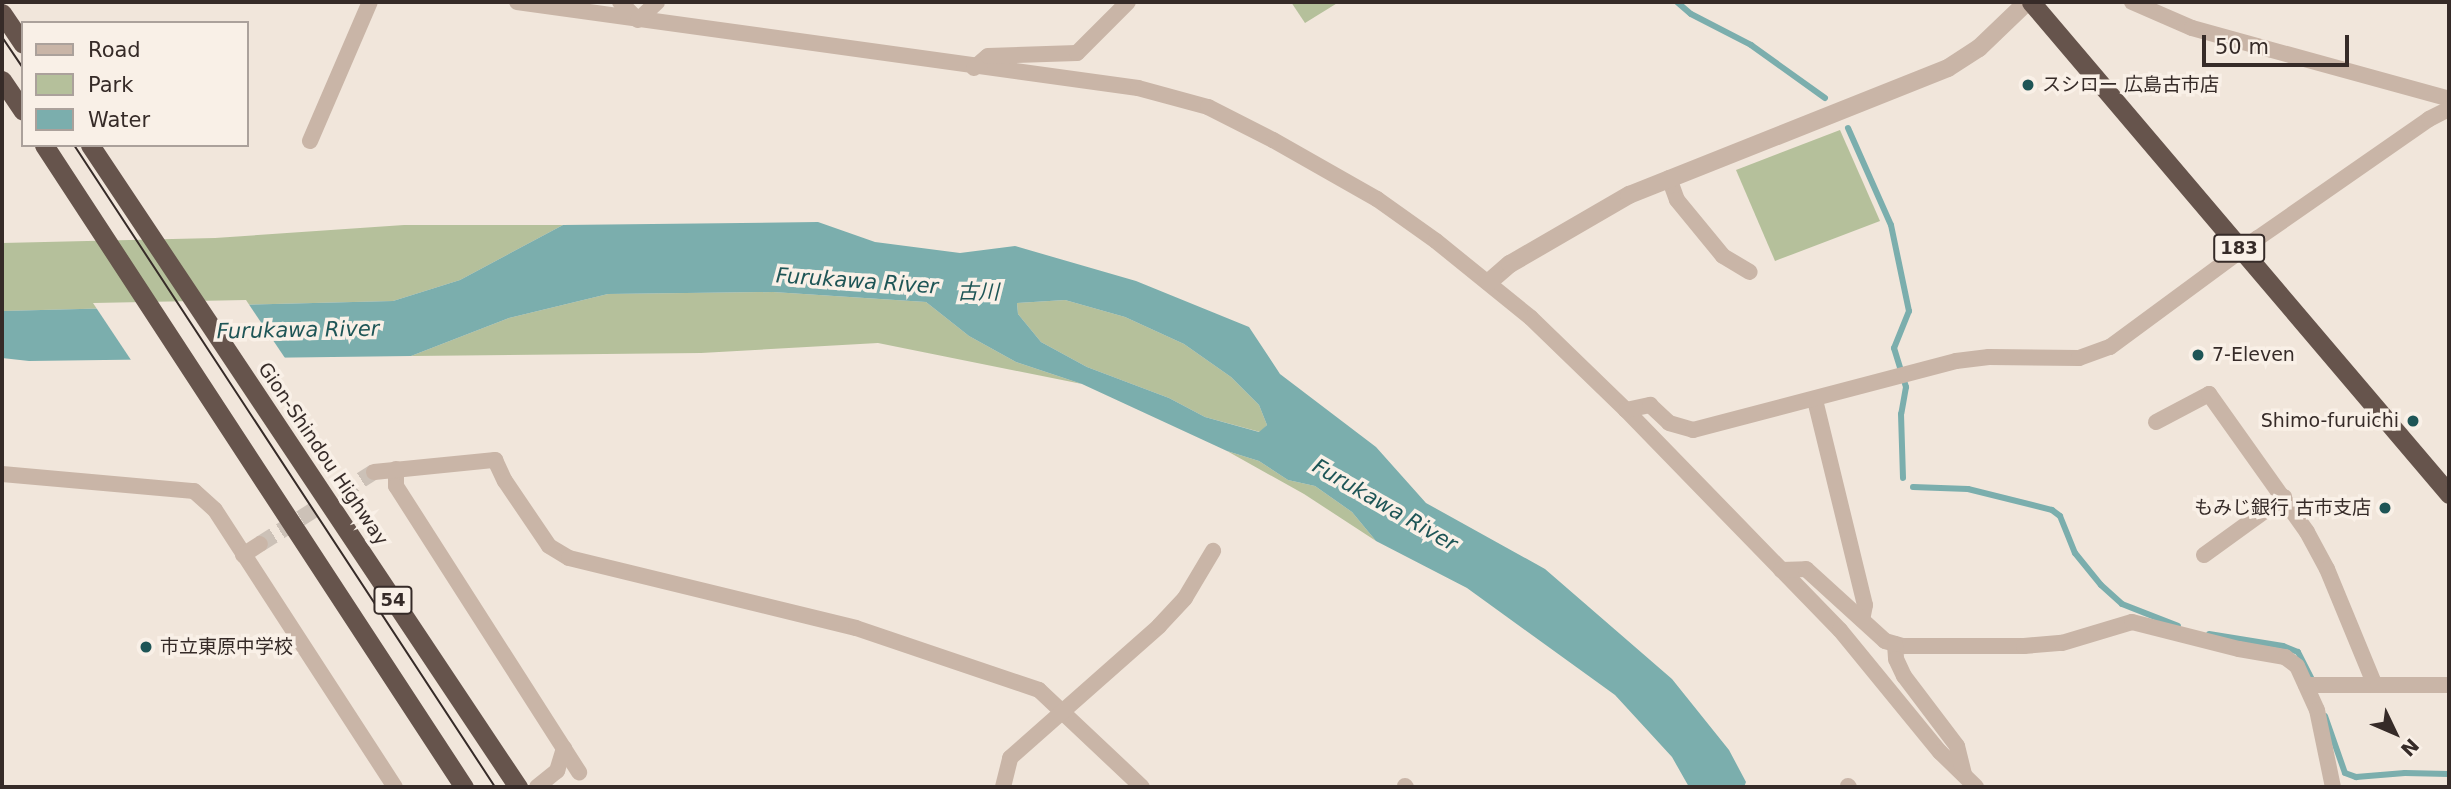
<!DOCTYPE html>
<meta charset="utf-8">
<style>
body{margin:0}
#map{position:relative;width:2451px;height:789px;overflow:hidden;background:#f1e6db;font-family:"DejaVu Sans","Noto Sans JP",sans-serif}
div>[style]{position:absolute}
.green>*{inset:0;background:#b5c09b}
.water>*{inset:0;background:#7baead}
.pier>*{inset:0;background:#f1e6db}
.stream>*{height:6px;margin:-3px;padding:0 3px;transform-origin:3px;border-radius:3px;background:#7baead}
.minor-tunnel>*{height:16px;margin-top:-8px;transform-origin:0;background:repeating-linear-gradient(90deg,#ccc1b7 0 16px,transparent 0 24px)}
.minor>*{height:16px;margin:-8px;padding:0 8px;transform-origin:8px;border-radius:8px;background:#c9b5a7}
.tertiary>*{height:18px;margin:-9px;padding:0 9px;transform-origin:9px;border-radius:9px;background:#c9b5a7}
.trunk>*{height:19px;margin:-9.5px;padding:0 9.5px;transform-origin:9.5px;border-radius:9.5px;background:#66544c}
.tram>*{height:2px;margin:-1px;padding:0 1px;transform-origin:1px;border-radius:1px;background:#362b28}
.dots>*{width:19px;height:19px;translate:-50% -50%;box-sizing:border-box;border:4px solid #f9f0e7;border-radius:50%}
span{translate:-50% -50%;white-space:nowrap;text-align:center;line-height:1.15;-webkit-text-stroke:7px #f9f0e7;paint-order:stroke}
.shield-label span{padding:2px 5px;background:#f9f0e7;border:2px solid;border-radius:5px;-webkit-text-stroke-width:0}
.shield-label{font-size:18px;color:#362b28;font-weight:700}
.poi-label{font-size:19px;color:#362b28}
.left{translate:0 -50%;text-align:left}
.right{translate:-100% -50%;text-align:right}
.street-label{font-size:19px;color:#362b28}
.water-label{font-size:21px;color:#1e5556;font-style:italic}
.frame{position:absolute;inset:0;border:4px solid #362b28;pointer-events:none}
.legend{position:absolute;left:21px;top:21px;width:228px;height:126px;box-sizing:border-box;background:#f9f0e7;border:2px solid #aba19b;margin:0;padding:9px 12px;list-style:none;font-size:21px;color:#362b28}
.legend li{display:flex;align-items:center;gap:14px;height:35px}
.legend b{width:35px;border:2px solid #aba19b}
.north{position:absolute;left:2360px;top:698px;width:70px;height:70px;-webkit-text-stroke:5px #f9f0e7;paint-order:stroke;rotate:134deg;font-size:19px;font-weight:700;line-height:28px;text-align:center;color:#362b28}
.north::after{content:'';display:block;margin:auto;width:24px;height:32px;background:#362b28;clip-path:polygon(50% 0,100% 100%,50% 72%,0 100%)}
.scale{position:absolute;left:2202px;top:35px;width:147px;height:32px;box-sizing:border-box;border:4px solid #362b28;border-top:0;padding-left:9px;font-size:21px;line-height:24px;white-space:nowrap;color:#362b28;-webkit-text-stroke:5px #f9f0e7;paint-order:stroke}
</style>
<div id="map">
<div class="green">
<i style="clip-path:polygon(1291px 2px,1339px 2px,1305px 23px)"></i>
<i style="clip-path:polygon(1840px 130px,1880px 221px,1775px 261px,1736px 170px)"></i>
<i style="clip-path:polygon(404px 225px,563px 225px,460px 280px,393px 301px,2px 311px,2px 243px,215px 238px)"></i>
<i style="clip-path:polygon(773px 292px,926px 302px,969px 336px,1016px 362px,1082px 384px,878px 343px,701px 353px,411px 356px,509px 318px,608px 294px)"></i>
<i style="clip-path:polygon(1065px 300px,1125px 317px,1184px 344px,1231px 377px,1259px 405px,1267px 425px,1260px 432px,1205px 417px,1169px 398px,1087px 367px,1041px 342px,1018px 314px,1017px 303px)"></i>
<i style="clip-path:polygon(1227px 451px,1259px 461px,1288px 480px,1315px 486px,1352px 512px,1376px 541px,1304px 494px)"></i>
</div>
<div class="water">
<i style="clip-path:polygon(evenodd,818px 222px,875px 242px,960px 253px,1015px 246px,1136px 281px,1249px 327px,1280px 374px,1376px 447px,1426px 503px,1545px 569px,1672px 679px,1729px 750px,1746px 782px,1744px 787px,1689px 787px,1672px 757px,1615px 695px,1467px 588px,1376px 541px,1352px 512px,1315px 486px,1288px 480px,1259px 461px,1227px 451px,1082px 384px,1016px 362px,969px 336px,926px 302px,773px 292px,608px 294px,509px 318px,411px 356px,29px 361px,2px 358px,2px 311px,393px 301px,460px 280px,563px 225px,818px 222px,1065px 300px,1125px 317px,1184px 344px,1231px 377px,1259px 405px,1267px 425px,1259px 432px,1205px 417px,1169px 398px,1087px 367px,1041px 342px,1018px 314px,1017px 303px,1065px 300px)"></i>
</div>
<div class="pier">
<i style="clip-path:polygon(246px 300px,287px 361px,133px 363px,93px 303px)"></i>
</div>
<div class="stream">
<i style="left:1677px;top:2px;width:18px;rotate:41deg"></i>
<i style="left:1691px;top:14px;width:68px;rotate:27.3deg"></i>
<i style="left:1751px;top:45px;width:91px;rotate:35.6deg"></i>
<i style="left:1848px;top:128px;width:106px;rotate:66.1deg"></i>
<i style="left:1891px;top:225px;width:88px;rotate:78.2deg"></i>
<i style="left:1909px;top:311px;width:40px;rotate:112deg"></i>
<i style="left:1894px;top:348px;width:41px;rotate:72.9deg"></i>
<i style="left:1906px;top:387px;width:27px;rotate:100deg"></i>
<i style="left:1901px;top:414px;width:64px;rotate:88.2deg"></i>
<i style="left:1913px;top:487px;width:55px;rotate:2.1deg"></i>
<i style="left:1968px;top:489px;width:87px;rotate:14deg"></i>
<i style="left:2052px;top:510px;width:10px;rotate:37deg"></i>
<i style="left:2060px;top:516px;width:40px;rotate:68deg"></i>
<i style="left:2075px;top:553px;width:41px;rotate:50.9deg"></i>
<i style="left:2101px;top:585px;width:28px;rotate:42deg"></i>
<i style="left:2122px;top:604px;width:60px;rotate:21.4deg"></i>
<i style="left:2209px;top:634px;width:75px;rotate:9.2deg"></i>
<i style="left:2283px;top:646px;width:16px;rotate:22deg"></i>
<i style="left:2298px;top:652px;width:34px;rotate:63deg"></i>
<i style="left:2325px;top:716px;width:60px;rotate:70.7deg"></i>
<i style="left:2345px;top:773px;width:12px;rotate:20deg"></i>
<i style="left:2356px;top:777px;width:49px;rotate:-4.7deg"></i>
<i style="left:2405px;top:773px;width:44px;rotate:1.3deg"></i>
</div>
<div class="minor-tunnel">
<i style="left:260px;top:544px;width:135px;rotate:-32.3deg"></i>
</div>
<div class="minor">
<i style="left:517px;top:2px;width:627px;rotate:7.88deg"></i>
<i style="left:1138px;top:88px;width:73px;rotate:15.2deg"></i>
<i style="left:1208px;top:107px;width:73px;rotate:26.9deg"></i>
<i style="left:1273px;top:140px;width:120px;rotate:29.6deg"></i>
<i style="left:1377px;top:199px;width:72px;rotate:35.4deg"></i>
<i style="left:1436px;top:241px;width:122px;rotate:39deg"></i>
<i style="left:1531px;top:318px;width:132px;rotate:44.1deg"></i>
<i style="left:1626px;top:410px;width:307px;rotate:45.8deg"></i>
<i style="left:1840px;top:630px;width:158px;rotate:50.7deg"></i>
<i style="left:1940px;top:752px;width:50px;rotate:44.2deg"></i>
<i style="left:620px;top:2px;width:25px;rotate:45deg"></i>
<i style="left:638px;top:20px;width:26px;rotate:-43deg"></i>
<i style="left:2132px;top:2px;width:65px;rotate:23.4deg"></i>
<i style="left:2192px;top:28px;width:267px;rotate:15.4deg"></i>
<i style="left:974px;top:68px;width:18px;rotate:-41deg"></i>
<i style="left:988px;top:56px;width:89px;rotate:-1.9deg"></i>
<i style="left:1077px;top:53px;width:72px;rotate:-45deg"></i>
<i style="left:310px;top:141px;width:151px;rotate:-66.7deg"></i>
<i style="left:1669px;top:178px;width:23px;rotate:70deg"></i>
<i style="left:1677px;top:200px;width:72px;rotate:50.6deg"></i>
<i style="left:1723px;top:256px;width:31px;rotate:31deg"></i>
<i style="left:1815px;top:400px;width:211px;rotate:76.3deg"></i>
<i style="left:1865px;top:605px;width:15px;rotate:101deg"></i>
<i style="left:1626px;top:410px;width:25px;rotate:-12deg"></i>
<i style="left:1650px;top:405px;width:26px;rotate:43deg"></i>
<i style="left:1669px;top:423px;width:25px;rotate:16deg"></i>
<i style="left:1693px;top:430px;width:272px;rotate:-14.7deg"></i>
<i style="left:1956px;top:361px;width:33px;rotate:-7deg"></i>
<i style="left:1989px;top:357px;width:90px;rotate:0.6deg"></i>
<i style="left:2079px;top:358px;width:33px;rotate:-20deg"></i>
<i style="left:2110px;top:347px;width:184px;rotate:-36.4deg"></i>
<i style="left:2258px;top:238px;width:208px;rotate:-34.8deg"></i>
<i style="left:2429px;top:119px;width:22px;rotate:-27deg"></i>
<i style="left:2156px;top:422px;width:60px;rotate:-27.8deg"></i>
<i style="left:2209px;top:394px;width:169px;rotate:54.6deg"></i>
<i style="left:2307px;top:532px;width:42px;rotate:61.6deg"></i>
<i style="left:2327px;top:569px;width:123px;rotate:67.6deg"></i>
<i style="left:396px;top:469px;width:17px;rotate:90deg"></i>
<i style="left:396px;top:486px;width:340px;rotate:57.4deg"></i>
<i style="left:374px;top:472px;width:122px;rotate:-5.7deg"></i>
<i style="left:495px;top:460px;width:23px;rotate:65deg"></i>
<i style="left:505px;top:481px;width:78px;rotate:55.9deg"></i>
<i style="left:549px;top:546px;width:23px;rotate:31deg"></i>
<i style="left:569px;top:558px;width:295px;rotate:13.7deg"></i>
<i style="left:856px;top:628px;width:193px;rotate:18.7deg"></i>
<i style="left:1039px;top:690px;width:141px;rotate:43.3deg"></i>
<i style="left:2px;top:474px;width:193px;rotate:5.1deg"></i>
<i style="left:194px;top:491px;width:28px;rotate:42deg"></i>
<i style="left:215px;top:510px;width:330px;rotate:57deg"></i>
<i style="left:243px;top:555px;width:20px;rotate:-33deg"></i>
<i style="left:2204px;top:555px;width:99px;rotate:-35.9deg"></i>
<i style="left:1781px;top:570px;width:25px;rotate:-2deg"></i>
<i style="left:1806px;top:569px;width:107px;rotate:42.3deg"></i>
<i style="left:1885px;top:641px;width:19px;rotate:16deg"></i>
<i style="left:1903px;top:646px;width:121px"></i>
<i style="left:2024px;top:646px;width:38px;rotate:-5deg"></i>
<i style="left:2062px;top:643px;width:73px;rotate:-16.7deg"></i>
<i style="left:2132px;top:622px;width:110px;rotate:14.2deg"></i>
<i style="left:2239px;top:649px;width:47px;rotate:9.9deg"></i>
<i style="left:2285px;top:657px;width:15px;rotate:37deg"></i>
<i style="left:2297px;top:666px;width:48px;rotate:65.6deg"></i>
<i style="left:2317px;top:710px;width:79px;rotate:78.3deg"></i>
<i style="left:1895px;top:644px;width:15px;rotate:86deg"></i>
<i style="left:1896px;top:659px;width:19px;rotate:65deg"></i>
<i style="left:1904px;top:676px;width:88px;rotate:52.9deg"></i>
<i style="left:1957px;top:746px;width:29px;rotate:76deg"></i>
<i style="left:2306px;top:685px;width:143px"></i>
<i style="left:1405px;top:786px;width:1px;rotate:45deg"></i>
<i style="left:1848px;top:786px;width:1px;rotate:45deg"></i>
<i style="left:537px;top:787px;width:26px;rotate:-39deg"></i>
<i style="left:557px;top:771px;width:24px;rotate:-73deg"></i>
<i style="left:1003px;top:787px;width:30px;rotate:-76deg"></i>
<i style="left:1010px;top:758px;width:199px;rotate:-41.5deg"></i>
<i style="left:1159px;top:626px;width:38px;rotate:-47deg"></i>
<i style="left:1185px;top:598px;width:55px;rotate:-59.2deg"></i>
</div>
<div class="tertiary">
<i style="left:1489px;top:282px;width:28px;rotate:-41deg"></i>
<i style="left:1510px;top:264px;width:138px;rotate:-30.1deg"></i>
<i style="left:1629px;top:195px;width:343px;rotate:-21.7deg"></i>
<i style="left:1948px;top:68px;width:37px;rotate:-33deg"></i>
<i style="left:1979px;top:48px;width:66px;rotate:-43.8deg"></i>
</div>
<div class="trunk">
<i style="left:2031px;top:2px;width:646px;rotate:49.65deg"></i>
<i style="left:2px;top:13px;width:37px;rotate:56deg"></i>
<i style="left:2px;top:80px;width:37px;rotate:56deg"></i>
<i style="left:44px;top:145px;width:767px;rotate:56.81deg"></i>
<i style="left:90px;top:145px;width:772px;rotate:56.31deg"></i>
</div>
<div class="tram">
<i style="left:2px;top:37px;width:37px;rotate:56deg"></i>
<i style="left:74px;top:145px;width:768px;rotate:56.74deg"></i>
</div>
<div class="dots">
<i style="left:2028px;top:85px;background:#1e5556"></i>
<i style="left:2198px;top:355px;background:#1e5556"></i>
<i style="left:2413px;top:421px;background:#1e5556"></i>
<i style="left:2385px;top:508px;background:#1e5556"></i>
<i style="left:146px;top:647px;background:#1e5556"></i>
</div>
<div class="shield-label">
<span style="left:2239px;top:248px">183</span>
<span style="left:393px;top:600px">54</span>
</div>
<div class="poi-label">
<span class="left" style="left:2042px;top:85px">スシロー 広島古市店</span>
<span class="left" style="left:2212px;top:355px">7-Eleven</span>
<span class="right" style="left:2399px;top:421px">Shimo-furuichi</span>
<span class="right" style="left:2371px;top:508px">もみじ銀行 古市支店</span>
<span class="left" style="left:160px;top:647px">市立東原中学校</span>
</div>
<div class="street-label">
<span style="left:323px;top:454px;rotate:56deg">Gion-Shindou Highway</span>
</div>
<div class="water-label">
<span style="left:857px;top:281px;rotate:4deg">Furukawa River</span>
<span style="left:978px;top:292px">古川</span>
<span style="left:298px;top:330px;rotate:-1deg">Furukawa River</span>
<span style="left:1385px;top:505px;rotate:30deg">Furukawa River</span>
</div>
<div class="frame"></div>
<ul class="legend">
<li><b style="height:9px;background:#c9b5a7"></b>Road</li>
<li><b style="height:19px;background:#b5c09b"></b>Park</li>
<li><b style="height:19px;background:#7baead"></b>Water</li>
</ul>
<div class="north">N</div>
<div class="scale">50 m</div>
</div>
